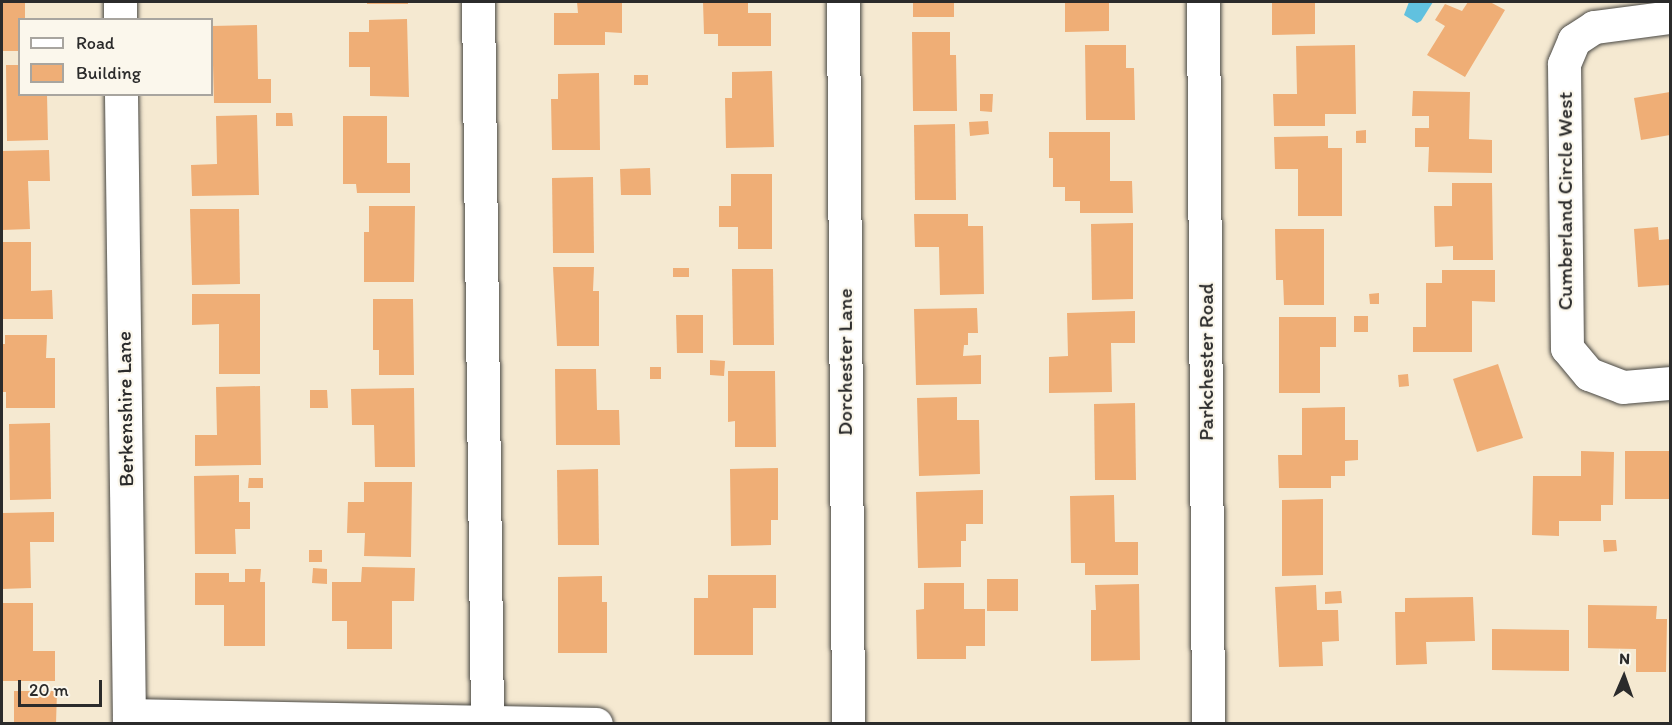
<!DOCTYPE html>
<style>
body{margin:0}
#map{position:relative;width:1672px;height:725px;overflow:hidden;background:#f5e9d1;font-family:Itim,sans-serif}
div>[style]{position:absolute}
.water>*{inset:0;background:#61c1df}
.building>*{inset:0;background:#efae76}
.roads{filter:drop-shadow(0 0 2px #494844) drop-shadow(0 0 2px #494844)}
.minor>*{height:33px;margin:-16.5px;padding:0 16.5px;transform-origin:16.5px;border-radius:16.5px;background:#fff}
span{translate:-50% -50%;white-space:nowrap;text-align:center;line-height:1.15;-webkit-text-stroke:4.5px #fbf7ec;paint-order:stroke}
.street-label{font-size:21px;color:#2b2b2b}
.frame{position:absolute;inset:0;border:3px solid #2b2b2b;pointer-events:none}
.legend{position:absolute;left:18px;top:18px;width:195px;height:78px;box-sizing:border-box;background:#fbf7ec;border:2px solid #a8a59f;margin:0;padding:8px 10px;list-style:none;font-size:18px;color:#2b2b2b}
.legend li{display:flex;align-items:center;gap:12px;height:30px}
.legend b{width:30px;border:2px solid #a8a59f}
.north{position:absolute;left:1594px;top:647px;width:60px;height:60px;-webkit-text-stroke:4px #fbf7ec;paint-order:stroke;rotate:2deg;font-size:16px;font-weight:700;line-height:24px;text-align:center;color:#2b2b2b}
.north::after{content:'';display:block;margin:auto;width:21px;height:27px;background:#2b2b2b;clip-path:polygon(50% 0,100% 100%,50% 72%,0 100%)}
.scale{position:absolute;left:18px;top:680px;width:84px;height:27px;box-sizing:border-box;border:3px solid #2b2b2b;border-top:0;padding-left:8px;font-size:18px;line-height:21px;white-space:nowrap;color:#2b2b2b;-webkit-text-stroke:4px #fbf7ec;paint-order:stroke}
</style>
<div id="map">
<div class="water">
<i style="clip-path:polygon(1409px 2px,1433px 2px,1421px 21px,1417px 23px,1404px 15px)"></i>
</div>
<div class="building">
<i style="clip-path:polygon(2px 2px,25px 2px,25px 20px,20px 20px,20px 51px,2px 51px)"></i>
<i style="clip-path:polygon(367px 2px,408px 2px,408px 4px,367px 4px)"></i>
<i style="clip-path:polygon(577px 2px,622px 2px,622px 33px,605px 32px,605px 45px,554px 45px,554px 13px,578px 13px)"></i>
<i style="clip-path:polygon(703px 2px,748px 2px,748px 13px,771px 13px,771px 46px,718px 46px,718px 34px,704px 34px)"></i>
<i style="clip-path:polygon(913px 2px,954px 2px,954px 17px,913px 17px)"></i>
<i style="clip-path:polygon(1065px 2px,1109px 2px,1109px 31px,1065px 32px)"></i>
<i style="clip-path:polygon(1272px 2px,1315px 2px,1315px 34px,1272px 35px)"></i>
<i style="clip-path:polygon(1468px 2px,1490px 2px,1505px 10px,1465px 77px,1427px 55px,1445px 26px,1435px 20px,1445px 4px,1462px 11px)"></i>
<i style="clip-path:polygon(407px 19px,409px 97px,370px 96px,370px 67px,349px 67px,349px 32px,369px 32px,369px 20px)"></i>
<i style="clip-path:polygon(257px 25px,258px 79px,271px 79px,271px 103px,214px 103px,212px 26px)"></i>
<i style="clip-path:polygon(912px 32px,950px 32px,950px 55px,956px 55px,957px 111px,913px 111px)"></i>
<i style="clip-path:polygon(1085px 45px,1126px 45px,1126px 68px,1134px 68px,1135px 120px,1086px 120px)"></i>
<i style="clip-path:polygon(1355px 45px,1356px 114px,1325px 114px,1325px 126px,1274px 126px,1273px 94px,1297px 94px,1296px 46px)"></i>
<i style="clip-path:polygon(6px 65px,20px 65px,20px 94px,47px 94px,48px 140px,7px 141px)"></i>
<i style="clip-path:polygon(772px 71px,774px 147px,726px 148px,725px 98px,732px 98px,732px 72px)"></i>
<i style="clip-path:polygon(599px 73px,600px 150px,552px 150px,551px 99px,558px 99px,558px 74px)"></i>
<i style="clip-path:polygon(634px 75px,648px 75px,648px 85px,634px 85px)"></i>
<i style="clip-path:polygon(1413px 91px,1470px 92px,1469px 139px,1492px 140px,1492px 173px,1428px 172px,1429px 147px,1415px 147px,1415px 128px,1429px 128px,1429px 116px,1412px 116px)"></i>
<i style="clip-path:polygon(1670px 92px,1670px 135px,1641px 140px,1634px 98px)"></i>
<i style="clip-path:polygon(980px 94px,993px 94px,992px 112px,980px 111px)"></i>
<i style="clip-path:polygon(276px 113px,292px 113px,293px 126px,276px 126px)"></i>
<i style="clip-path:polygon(257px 115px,259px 195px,192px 196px,191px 165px,217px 164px,216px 116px)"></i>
<i style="clip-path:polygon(343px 116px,387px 116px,387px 163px,410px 163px,410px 193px,357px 193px,356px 184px,343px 184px)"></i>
<i style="clip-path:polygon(988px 121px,989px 134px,970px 136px,969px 122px)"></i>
<i style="clip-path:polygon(955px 124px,956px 200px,915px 200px,914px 125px)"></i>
<i style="clip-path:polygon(1366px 130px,1366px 143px,1356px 143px,1356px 131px)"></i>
<i style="clip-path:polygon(1049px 132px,1110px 132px,1110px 181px,1132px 181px,1133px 213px,1080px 213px,1080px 201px,1065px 201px,1065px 187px,1053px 187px,1053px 158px,1049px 158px)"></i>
<i style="clip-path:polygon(1328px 136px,1328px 148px,1342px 148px,1342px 216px,1298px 216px,1298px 169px,1275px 169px,1274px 137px)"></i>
<i style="clip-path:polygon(49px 150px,50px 181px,28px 181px,30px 229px,2px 230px,2px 151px)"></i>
<i style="clip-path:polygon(650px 168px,651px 195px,621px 195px,620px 169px)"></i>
<i style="clip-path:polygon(731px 174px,772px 174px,772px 249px,738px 249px,738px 227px,719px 227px,719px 206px,731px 206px)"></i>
<i style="clip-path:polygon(593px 177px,594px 253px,553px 253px,552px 178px)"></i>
<i style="clip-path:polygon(1452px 183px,1492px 183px,1493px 260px,1453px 260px,1453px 246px,1435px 247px,1434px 206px,1452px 206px)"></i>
<i style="clip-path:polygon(369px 206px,415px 206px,414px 282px,364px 282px,364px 232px,369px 232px)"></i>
<i style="clip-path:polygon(190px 209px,239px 209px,240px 284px,192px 285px)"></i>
<i style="clip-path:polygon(914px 214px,968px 214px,968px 226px,983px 226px,984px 294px,940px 295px,939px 247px,915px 247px)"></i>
<i style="clip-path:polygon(1133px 223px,1133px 299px,1092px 300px,1091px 224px)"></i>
<i style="clip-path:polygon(1658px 227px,1659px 240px,1670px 239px,1670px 285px,1638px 287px,1634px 229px)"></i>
<i style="clip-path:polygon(1275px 229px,1324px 229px,1324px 305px,1284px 305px,1283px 280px,1276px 280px)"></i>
<i style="clip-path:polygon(2px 242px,31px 242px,31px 291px,52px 290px,53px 319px,2px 319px)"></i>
<i style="clip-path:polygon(553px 267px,594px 267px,593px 291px,599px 291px,599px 346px,557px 346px)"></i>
<i style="clip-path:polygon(673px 268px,689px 268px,689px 277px,673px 277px)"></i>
<i style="clip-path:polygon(732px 269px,773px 269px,774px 345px,733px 345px)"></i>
<i style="clip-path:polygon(1442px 270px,1495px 270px,1495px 302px,1472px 301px,1472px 352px,1413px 352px,1413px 327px,1426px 327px,1426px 283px,1442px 283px)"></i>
<i style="clip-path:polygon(1379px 293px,1379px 304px,1370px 304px,1369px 294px)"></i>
<i style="clip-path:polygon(192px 294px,260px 294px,260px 374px,219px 374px,219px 324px,192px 325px)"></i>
<i style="clip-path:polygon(373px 299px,413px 299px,414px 375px,379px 375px,379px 350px,373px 350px)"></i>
<i style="clip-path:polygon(977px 308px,978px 333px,968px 333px,968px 345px,964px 345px,963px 356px,981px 355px,981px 384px,916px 385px,914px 309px)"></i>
<i style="clip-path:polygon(1135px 311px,1135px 343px,1111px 343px,1112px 392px,1049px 393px,1049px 357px,1068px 356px,1067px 313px)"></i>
<i style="clip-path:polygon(676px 315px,703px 315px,703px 353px,677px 353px)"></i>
<i style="clip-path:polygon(1354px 316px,1368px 316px,1368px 332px,1354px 332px)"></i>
<i style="clip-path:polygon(1279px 317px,1336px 317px,1336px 347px,1320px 347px,1320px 393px,1279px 393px)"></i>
<i style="clip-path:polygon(5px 335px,47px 335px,46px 358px,55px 358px,55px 408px,6px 408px,6px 392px,2px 392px,2px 344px,5px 344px)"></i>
<i style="clip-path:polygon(710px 360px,725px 361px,724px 376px,710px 375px)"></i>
<i style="clip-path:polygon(1498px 364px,1523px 438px,1477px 452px,1453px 379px)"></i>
<i style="clip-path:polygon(650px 367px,661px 367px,661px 379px,650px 379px)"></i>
<i style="clip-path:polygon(555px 369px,596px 369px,597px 410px,619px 410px,620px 445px,556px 445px)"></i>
<i style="clip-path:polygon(728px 371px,775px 371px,776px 447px,735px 447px,735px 421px,728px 422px)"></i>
<i style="clip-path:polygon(1408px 374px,1409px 386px,1399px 387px,1398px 375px)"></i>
<i style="clip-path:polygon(260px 386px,261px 465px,195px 466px,195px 435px,217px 435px,216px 387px)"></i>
<i style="clip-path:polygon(414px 388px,415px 467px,375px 467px,374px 425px,352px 425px,351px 389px)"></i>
<i style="clip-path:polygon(310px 390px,327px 390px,328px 408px,310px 408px)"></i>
<i style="clip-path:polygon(957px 397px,957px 420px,979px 420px,980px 474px,919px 476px,917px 398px)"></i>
<i style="clip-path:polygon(1135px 403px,1136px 480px,1095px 480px,1094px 404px)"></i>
<i style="clip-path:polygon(1345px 407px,1345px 440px,1358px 440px,1358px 460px,1345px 461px,1345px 476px,1331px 476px,1331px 488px,1279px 488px,1278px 455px,1302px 455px,1302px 408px)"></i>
<i style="clip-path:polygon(50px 423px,51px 499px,10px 500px,9px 424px)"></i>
<i style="clip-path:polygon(1581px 451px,1614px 452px,1613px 505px,1601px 505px,1601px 521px,1559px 521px,1559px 536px,1532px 535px,1533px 476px,1581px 476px)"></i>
<i style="clip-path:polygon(1625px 451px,1670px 451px,1670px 499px,1625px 499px)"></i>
<i style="clip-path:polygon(778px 468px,778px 520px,771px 520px,771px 545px,731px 546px,730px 469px)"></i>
<i style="clip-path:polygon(598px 469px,599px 545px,558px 545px,557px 470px)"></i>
<i style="clip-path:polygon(239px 475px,239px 502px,250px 502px,250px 529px,235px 529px,236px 554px,195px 554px,194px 476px)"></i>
<i style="clip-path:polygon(249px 478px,263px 478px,263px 488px,248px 488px)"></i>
<i style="clip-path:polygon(364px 482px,412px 482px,411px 557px,364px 556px,365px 533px,347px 533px,348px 502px,364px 502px)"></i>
<i style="clip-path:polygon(983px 490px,983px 524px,966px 524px,966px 541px,961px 541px,961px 567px,918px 568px,916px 492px)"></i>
<i style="clip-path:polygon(1114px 495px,1115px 542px,1138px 542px,1138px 575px,1085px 575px,1085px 563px,1071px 563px,1070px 496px)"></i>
<i style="clip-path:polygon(1323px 499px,1323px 575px,1282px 576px,1282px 500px)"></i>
<i style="clip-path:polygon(54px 512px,54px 542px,30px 542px,31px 588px,2px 589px,2px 513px)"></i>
<i style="clip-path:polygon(1603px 540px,1616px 540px,1617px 551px,1604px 552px)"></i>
<i style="clip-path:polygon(309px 550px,322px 550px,322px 562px,309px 562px)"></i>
<i style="clip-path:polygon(362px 567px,415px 568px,414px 601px,392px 601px,392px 649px,347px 649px,347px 621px,332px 621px,332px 582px,361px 582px)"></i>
<i style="clip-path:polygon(313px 568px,327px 569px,327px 584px,312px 583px)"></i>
<i style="clip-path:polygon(245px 569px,261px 569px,260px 582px,265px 582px,265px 646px,224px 646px,224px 605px,195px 605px,195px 573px,229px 573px,229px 582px,245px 582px)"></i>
<i style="clip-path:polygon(708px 575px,776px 575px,776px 608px,753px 608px,753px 655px,694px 655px,694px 598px,708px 598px)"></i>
<i style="clip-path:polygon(602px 576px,602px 602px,607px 602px,607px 653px,558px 653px,558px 577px)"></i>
<i style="clip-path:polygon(987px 579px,1018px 579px,1018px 611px,987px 611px)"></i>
<i style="clip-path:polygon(924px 583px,964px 583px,964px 609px,985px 609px,985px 646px,966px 646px,966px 659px,917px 659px,916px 610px,924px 609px)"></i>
<i style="clip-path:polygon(1139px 584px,1140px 660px,1091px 661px,1091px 610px,1096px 610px,1095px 585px)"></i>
<i style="clip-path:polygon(1316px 585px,1317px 610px,1338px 610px,1339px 641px,1322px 642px,1323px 666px,1279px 667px,1275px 587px)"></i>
<i style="clip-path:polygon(1341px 591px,1342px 603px,1325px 604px,1325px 592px)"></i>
<i style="clip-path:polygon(1473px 597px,1475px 641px,1426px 642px,1427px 664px,1396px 665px,1395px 612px,1405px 612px,1405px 598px)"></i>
<i style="clip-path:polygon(2px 603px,33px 603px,33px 651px,55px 651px,55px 681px,2px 681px)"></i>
<i style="clip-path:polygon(1588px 605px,1657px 606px,1656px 619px,1667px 619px,1666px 672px,1636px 672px,1636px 649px,1588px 648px)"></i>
<i style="clip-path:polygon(1492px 629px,1569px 630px,1569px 671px,1492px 670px)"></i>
<i style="clip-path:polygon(14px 691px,57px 691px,56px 724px,14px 724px)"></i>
</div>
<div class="roads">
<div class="minor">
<i style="left:120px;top:2px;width:18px;rotate:90deg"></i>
<i style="left:478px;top:2px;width:719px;rotate:89.28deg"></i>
<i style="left:843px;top:2px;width:722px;rotate:89.6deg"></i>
<i style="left:1203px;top:2px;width:722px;rotate:89.6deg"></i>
<i style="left:1670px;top:17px;width:77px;rotate:172.5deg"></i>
<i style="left:1594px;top:27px;width:24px;rotate:147deg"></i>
<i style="left:1574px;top:40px;width:26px;rotate:113deg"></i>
<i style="left:1564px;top:64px;width:284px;rotate:89.4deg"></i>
<i style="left:1567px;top:348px;width:34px;rotate:50deg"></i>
<i style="left:1589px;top:374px;width:36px;rotate:21deg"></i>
<i style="left:1623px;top:387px;width:47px;rotate:-4.9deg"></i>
<i style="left:121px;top:94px;width:630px;rotate:89.27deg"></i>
<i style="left:129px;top:715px;width:467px;rotate:1.1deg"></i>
</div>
</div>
<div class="street-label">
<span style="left:1565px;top:201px;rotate:-90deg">Cumberland Circle West</span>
<span style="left:845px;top:362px;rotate:-90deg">Dorchester Lane</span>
<span style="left:1206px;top:362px;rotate:-90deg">Parkchester Road</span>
<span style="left:125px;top:409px;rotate:-91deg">Berkenshire Lane</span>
</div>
<div class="frame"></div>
<ul class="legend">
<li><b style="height:8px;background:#fff"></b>Road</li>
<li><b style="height:16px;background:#efae76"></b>Building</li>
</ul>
<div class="north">N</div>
<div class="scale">20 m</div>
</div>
